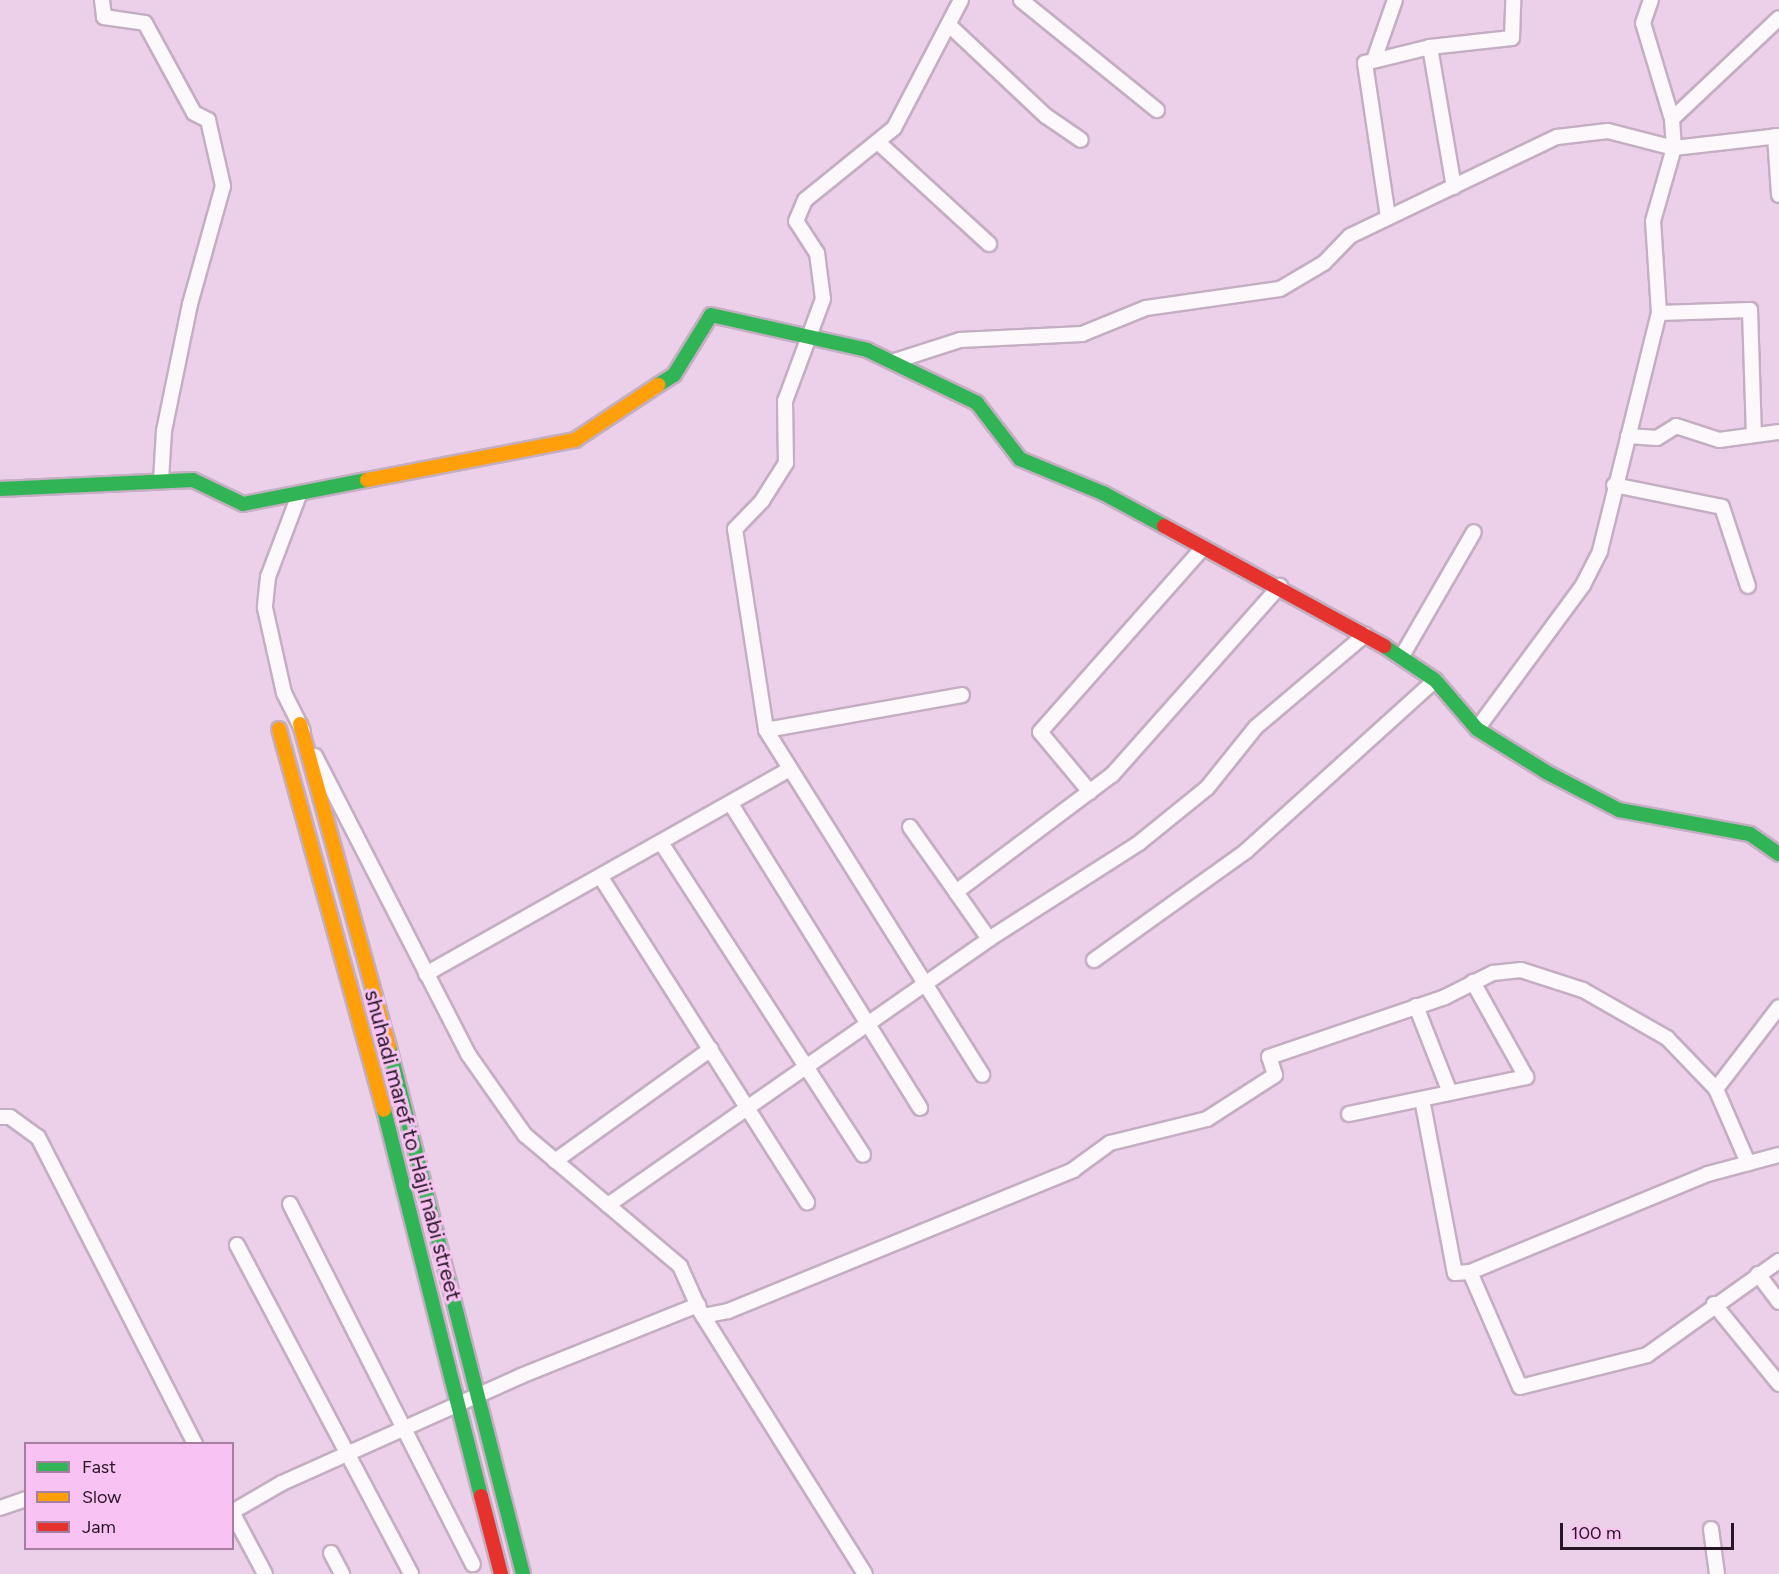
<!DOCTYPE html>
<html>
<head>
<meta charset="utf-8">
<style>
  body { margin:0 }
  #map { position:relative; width:1779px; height:1574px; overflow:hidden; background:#eccfe9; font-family:Figtree,sans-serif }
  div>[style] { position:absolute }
  .roads { filter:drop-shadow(2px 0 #c4aec2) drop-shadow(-2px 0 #c4aec2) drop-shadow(0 2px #c4aec2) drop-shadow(0 -2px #c4aec2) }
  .street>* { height:14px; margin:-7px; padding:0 7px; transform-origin:7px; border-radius:7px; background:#fcf8fc }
  .fast>* { height:14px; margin:-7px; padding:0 7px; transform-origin:7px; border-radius:7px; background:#30b455 }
  .slow>* { height:14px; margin:-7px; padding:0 7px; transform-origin:7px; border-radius:7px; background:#ff9f0a }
  .jam>* { height:14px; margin:-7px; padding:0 7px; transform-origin:7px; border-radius:7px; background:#e5322d }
  span { translate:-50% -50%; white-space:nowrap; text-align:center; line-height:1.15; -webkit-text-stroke:6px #f8c3f2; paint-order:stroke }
  .street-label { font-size:22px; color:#281627 }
  .legend { position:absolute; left:24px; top:1442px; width:210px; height:108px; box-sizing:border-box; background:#f8c3f2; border:2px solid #a57ea1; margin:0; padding:8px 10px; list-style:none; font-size:18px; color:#281627 }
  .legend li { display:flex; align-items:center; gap:12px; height:30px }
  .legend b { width:30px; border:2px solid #a57ea1 }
  .scale { position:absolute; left:1560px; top:1523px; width:174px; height:27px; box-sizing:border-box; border:3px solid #281627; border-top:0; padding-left:8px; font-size:18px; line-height:21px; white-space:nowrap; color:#281627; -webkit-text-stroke:4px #f8c3f2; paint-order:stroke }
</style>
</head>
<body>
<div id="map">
  <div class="roads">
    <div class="street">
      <div style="left:102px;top:0;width:17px;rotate:83deg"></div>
      <div style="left:104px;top:17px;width:41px;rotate:8.3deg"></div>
      <div style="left:145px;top:23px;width:102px;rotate:61.4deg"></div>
      <div style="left:194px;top:113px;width:16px;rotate:27deg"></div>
      <div style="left:208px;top:120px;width:68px;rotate:77.2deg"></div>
      <div style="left:223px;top:186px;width:123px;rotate:105.6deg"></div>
      <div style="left:190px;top:304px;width:130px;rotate:101.6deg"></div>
      <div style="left:164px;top:431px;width:49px;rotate:93.5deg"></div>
      <div style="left:961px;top:0;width:144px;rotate:117.6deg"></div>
      <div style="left:894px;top:128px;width:114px;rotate:141deg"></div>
      <div style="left:805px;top:200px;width:23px;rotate:113deg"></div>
      <div style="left:796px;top:221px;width:38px;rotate:57deg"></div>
      <div style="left:817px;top:253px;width:46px;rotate:82.6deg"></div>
      <div style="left:823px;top:299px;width:109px;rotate:110.4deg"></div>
      <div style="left:785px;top:401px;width:62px;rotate:89.1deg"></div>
      <div style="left:786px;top:463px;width:45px;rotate:122.3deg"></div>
      <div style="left:762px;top:501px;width:39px;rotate:134deg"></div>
      <div style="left:735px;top:529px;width:203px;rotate:81.2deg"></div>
      <div style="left:766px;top:730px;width:407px;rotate:57.9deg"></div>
      <div style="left:1021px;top:0;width:175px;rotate:39deg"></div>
      <div style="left:949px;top:25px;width:133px;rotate:43.2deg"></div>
      <div style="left:1046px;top:116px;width:42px;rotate:34.4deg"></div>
      <div style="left:1430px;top:47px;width:142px;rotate:80.3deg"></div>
      <div style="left:1375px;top:57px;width:60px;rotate:-70.7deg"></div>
      <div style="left:1672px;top:119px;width:147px;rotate:-43.3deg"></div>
      <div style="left:1775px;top:136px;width:59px;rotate:86.1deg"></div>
      <div style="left:880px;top:144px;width:148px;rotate:42.5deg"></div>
      <div style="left:1388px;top:217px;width:156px;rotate:-98.5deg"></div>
      <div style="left:1365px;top:63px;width:67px;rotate:-13.8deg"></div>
      <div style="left:1430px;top:47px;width:82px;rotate:-6.3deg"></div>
      <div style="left:1512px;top:38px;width:38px;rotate:-88deg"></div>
      <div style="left:1659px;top:313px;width:91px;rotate:-1.9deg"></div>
      <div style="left:1750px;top:310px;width:125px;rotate:88.2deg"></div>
      <div style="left:895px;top:361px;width:68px;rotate:-17.9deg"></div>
      <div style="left:960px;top:340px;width:122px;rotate:-2.8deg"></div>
      <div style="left:1082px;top:334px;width:69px;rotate:-22.1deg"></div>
      <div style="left:1146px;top:308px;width:135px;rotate:-8.1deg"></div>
      <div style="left:1280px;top:289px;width:51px;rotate:-30.6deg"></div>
      <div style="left:1324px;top:263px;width:37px;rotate:-46deg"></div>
      <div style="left:1350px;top:236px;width:229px;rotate:-25.6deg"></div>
      <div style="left:1557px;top:137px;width:51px;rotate:-6.7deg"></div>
      <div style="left:1608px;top:131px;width:68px;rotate:14.4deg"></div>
      <div style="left:1674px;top:148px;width:106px;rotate:-6.5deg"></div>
      <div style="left:1628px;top:436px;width:29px;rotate:4deg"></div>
      <div style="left:1657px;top:438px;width:22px;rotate:-32deg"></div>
      <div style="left:1676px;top:426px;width:45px;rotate:18deg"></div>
      <div style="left:1719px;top:440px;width:61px;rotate:-7.6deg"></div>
      <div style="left:1614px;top:485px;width:110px;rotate:11.5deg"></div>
      <div style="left:1722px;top:507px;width:83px;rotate:71.8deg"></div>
      <div style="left:299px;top:495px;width:88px;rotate:110.7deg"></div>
      <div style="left:268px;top:577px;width:31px;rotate:96deg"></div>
      <div style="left:265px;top:608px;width:87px;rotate:77.4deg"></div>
      <div style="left:284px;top:693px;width:42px;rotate:63.4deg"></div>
      <div style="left:1402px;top:656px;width:143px;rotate:-59.9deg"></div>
      <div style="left:1477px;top:729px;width:179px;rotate:-53.6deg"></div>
      <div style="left:1583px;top:585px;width:38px;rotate:-63deg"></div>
      <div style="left:1600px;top:551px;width:245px;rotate:-76.1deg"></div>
      <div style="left:1659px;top:313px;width:92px;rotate:-93.7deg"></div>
      <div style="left:1653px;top:221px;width:76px;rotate:-74deg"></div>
      <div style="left:1674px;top:148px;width:29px;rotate:-94deg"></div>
      <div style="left:1672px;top:119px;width:100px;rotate:-106.8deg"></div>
      <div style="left:1643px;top:23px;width:24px;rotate:-71deg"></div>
      <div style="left:766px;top:730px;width:199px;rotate:-10.1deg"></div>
      <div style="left:315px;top:756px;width:335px;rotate:62.8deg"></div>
      <div style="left:468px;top:1054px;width:99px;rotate:54.9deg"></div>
      <div style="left:525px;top:1135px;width:203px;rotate:40.2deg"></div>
      <div style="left:680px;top:1266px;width:49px;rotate:66deg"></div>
      <div style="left:700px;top:1311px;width:310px;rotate:57.9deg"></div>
      <div style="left:1090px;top:792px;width:78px;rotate:-129.8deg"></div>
      <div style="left:1040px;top:732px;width:246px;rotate:-48.5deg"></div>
      <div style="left:731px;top:804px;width:358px;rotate:58.1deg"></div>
      <div style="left:910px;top:827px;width:80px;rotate:54.7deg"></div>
      <div style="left:662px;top:844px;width:370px;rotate:57.1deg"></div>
      <div style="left:602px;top:879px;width:383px;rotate:57.6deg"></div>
      <div style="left:989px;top:939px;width:57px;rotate:-125.1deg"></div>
      <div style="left:956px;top:892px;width:195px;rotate:-36.9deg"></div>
      <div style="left:1112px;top:775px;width:253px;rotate:-48.4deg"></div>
      <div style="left:1094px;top:960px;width:187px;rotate:-35.6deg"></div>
      <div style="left:1246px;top:851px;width:255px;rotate:-42.1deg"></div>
      <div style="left:426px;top:974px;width:414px;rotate:-29.4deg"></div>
      <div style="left:1416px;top:1006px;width:90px;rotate:68.6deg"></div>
      <div style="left:1716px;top:1089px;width:103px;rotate:-52.5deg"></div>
      <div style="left:1422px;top:1099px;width:177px;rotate:79.3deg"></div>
      <div style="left:1455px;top:1273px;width:15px;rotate:-4deg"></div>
      <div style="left:1470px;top:1272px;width:257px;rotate:-22.4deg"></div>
      <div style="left:1708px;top:1174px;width:73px;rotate:-15deg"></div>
      <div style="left:1349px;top:1114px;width:181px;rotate:-11.8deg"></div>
      <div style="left:1526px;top:1077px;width:109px;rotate:-119.2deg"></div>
      <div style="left:0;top:1117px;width:10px"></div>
      <div style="left:10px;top:1117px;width:34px;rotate:36deg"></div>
      <div style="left:38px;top:1137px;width:345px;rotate:62.9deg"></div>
      <div style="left:555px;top:1161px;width:192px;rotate:-35.7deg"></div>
      <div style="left:290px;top:1204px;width:404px;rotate:63.1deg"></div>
      <div style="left:608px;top:1205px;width:465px;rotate:-34.9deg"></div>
      <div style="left:989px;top:939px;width:178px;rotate:-32.6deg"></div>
      <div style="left:1139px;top:843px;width:87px;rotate:-39deg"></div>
      <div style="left:1207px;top:788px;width:78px;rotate:-51.2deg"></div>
      <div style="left:1256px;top:727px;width:143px;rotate:-40.2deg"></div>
      <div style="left:237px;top:1245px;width:372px;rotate:62.1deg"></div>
      <div style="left:1470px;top:1272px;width:125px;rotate:66.5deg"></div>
      <div style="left:1520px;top:1387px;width:131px;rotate:-14.1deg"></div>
      <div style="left:1647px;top:1355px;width:162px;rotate:-35.5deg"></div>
      <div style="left:1758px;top:1274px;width:35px;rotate:53deg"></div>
      <div style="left:1714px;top:1304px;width:103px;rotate:50.9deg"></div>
      <div style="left:703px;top:1316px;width:25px;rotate:-11deg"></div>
      <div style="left:728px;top:1311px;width:373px;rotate:-22.2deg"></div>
      <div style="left:1073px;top:1170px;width:46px;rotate:-36.1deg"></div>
      <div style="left:1110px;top:1143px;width:100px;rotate:-13.9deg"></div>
      <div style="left:1207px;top:1119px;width:81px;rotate:-32.9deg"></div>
      <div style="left:1275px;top:1075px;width:19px;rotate:-108deg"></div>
      <div style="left:1269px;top:1057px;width:186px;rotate:-18.8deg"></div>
      <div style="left:1445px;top:997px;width:54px;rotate:-26.6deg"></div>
      <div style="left:1493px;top:973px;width:28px;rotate:-6deg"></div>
      <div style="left:1521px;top:970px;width:65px;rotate:17.9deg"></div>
      <div style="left:1583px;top:990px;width:97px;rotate:29.7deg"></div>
      <div style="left:1667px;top:1038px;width:71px;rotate:46.1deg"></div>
      <div style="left:1716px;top:1089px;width:81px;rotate:66.6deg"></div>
      <div style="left:0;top:1508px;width:28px;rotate:-19deg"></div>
      <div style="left:232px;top:1512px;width:58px;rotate:-30.1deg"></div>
      <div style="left:282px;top:1483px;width:262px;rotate:-24.1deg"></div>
      <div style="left:521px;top:1376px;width:191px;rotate:-21.9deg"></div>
      <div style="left:232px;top:1512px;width:70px;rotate:62deg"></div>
      <div style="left:1711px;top:1529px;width:45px;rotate:82.4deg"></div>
      <div style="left:331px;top:1553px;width:24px;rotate:62deg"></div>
    </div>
    <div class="fast">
      <div style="left:658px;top:385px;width:19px;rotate:-32deg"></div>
      <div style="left:674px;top:375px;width:70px;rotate:-58.3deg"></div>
      <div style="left:711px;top:315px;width:160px;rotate:12.6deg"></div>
      <div style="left:867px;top:350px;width:122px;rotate:25.7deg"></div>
      <div style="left:977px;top:403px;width:71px;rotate:52.5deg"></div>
      <div style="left:1020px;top:459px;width:90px;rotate:22.3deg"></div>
      <div style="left:1103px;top:493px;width:69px;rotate:28.4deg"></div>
      <div style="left:0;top:489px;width:193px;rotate:-2.7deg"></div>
      <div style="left:193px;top:480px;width:55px;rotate:25.6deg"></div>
      <div style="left:243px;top:504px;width:126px;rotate:-11deg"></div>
      <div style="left:1384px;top:646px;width:61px;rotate:33.7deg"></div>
      <div style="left:1435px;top:680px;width:65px;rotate:49.4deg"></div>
      <div style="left:1477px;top:729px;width:81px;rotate:31.9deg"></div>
      <div style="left:1546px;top:772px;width:82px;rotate:27.5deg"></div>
      <div style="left:1619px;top:810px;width:133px;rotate:10.4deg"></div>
      <div style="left:1750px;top:834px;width:35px;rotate:35deg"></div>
      <div style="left:389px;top:1047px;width:544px;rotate:75.73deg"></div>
      <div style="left:384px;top:1110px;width:398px;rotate:75.9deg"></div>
    </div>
    <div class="slow">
      <div style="left:367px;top:480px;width:212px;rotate:-10.9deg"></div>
      <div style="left:575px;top:440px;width:100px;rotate:-33.5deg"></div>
      <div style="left:300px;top:724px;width:335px;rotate:74.6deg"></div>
      <div style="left:279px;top:729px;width:395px;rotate:74.6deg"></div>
    </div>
    <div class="jam">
      <div style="left:1164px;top:526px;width:251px;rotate:28.6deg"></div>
      <div style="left:481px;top:1496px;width:81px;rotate:75.6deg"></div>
    </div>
  </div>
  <div class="street-label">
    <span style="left:413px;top:1145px;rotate:75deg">shuhadi maref to Haji nabi street</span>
  </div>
  <ul class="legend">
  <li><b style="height:8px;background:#30b455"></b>Fast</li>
  <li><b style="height:8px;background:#ff9f0a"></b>Slow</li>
  <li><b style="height:8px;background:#e5322d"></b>Jam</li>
  </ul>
  <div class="scale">100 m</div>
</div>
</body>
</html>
